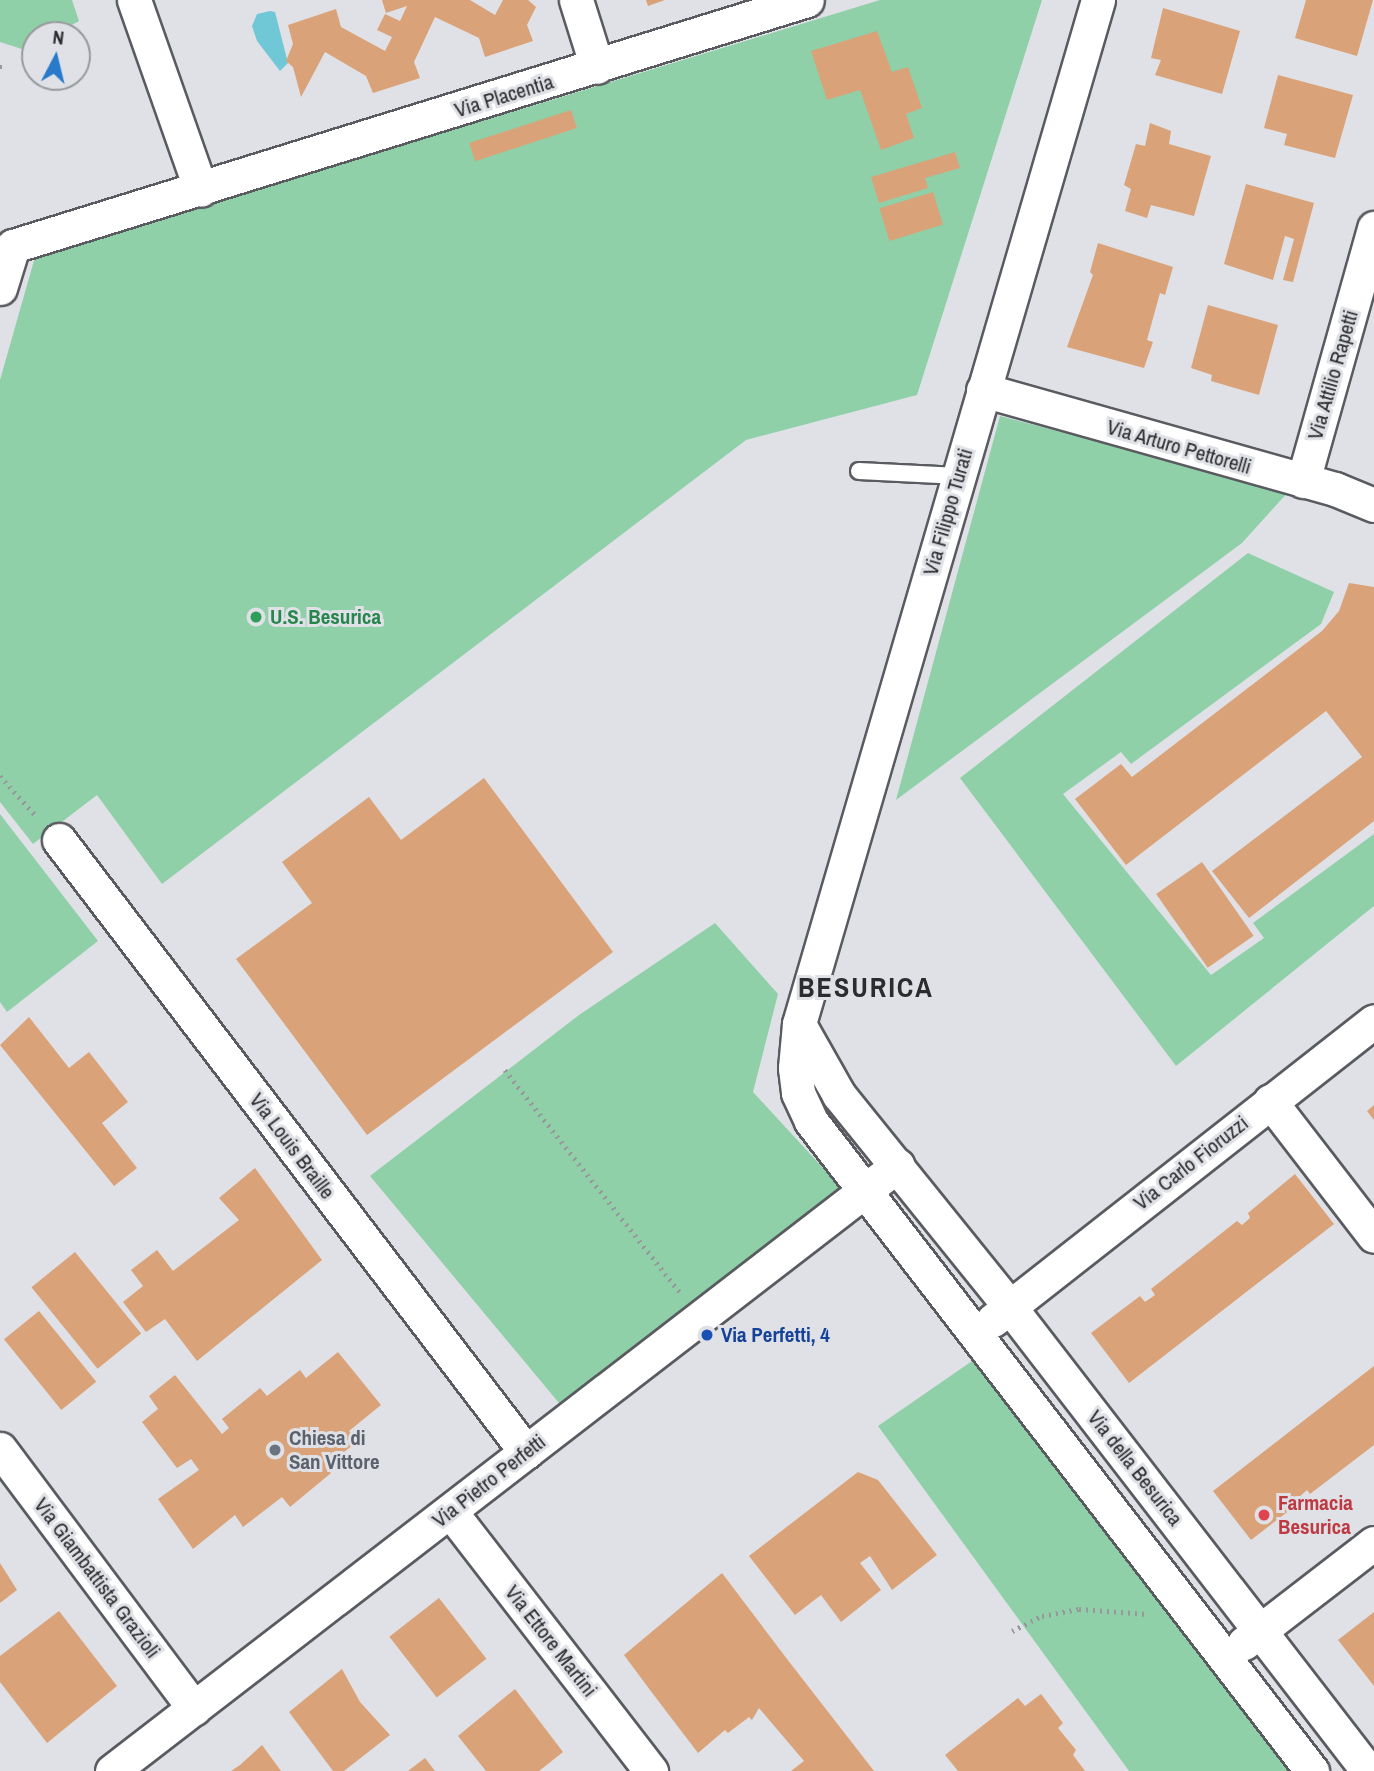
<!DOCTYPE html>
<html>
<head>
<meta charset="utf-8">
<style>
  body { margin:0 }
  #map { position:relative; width:1374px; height:1771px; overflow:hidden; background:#dfe1e6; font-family:"Archivo Narrow",sans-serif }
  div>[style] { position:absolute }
  .green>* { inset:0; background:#90d0a9 }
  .water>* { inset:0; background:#70c8d7 }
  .building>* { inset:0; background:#daa278; transform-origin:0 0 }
  .path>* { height:4.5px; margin-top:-2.25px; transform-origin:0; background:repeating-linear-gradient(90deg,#96989b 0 2px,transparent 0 7px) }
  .roads { filter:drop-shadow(2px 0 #595b60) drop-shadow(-2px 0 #595b60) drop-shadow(0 2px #595b60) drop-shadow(0 -2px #595b60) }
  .service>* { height:16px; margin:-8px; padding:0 8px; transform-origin:8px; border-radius:8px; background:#fff }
  .minor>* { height:33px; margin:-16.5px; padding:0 16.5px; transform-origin:16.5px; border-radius:16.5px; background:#fff }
  .dots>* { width:19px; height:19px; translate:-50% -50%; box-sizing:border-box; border:4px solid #dfe1e6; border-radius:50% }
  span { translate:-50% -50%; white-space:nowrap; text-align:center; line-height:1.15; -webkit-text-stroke:6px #dfe1e6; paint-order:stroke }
  .street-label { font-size:21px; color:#2b2c2e }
  .leisure-label { font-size:21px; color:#27864d; font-weight:700 }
  .left { translate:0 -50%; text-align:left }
  .transit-label { font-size:21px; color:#164399; font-weight:700 }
  .worship-label { font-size:21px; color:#5b616d; font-weight:700 }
  .health-label { font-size:21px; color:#be3a42; font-weight:700 }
  .district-label { font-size:28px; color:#2b2c2e; font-weight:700; letter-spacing:2px }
  .north { position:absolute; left:21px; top:21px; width:70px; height:70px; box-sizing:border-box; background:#dfe1e6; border:2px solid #97999c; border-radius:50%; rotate:7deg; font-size:19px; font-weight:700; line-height:28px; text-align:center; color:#2b2c2e }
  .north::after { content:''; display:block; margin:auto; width:24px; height:32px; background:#277bca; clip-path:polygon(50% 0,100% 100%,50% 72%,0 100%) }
</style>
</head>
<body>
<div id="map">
  <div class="green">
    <div style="clip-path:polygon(0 0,72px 0,79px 21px,53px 35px,35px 35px,35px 45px,25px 50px,0 42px)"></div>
    <div style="clip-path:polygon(880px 0,1042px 0,917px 395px,746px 440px,162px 884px,97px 795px,33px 844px,0 802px,0 380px,35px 257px)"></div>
    <div style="clip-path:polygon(1000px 416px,1289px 491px,1242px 543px,896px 800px)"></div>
    <div style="clip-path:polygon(1248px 553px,1334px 592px,1321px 624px,1131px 764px,1121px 752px,1063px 794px,1211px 975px,1264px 938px,1253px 923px,1374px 834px,1374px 906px,1176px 1066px,960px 778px)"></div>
    <div style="clip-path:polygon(0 814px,98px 941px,7px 1012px,0 1002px)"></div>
    <div style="clip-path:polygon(715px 923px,778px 994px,753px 1092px,846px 1193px,564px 1409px,370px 1176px,579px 1015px)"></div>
    <div style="clip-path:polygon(988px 1350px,1310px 1771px,1129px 1771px,878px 1426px)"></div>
  </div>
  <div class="water">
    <div style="clip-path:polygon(270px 11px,275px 12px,288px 63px,280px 71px,257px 41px,252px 26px,257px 14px)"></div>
  </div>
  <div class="building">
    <div style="clip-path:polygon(382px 0,470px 0,495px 15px,503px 0,528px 0,536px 7px,527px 25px,533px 41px,485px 57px,479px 38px,435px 17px,414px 62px,420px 78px,373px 93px,366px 76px,325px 52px,301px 97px,293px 67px,286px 61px,293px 44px,288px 25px,336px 9px,341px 27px,385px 51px,392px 37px,377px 30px,385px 14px,400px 21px,407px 6px,386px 13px)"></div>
    <div style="clip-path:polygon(646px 0,665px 0,648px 6px)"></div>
    <div style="clip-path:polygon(1306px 0,1373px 0,1357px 56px,1295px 38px)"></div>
    <div style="clip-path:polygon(1163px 8px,1240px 31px,1222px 94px,1155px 75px,1161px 60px,1151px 58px)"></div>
    <div style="clip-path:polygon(877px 31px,892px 72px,908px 67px,922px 108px,906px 114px,914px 138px,881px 150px,860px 90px,827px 100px,811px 51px)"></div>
    <div style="clip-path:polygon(1278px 75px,1353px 95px,1335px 158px,1284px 145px,1287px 134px,1264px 128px)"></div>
    <div style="left:571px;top:110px;width:19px;height:107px;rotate:72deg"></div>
    <div style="clip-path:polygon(1150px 123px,1171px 131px,1169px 144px,1211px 156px,1194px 216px,1151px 205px,1147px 218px,1125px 211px,1131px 189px,1124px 185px,1136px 144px,1145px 146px)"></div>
    <div style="clip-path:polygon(955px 152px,960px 168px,925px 178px,928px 188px,879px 203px,871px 177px)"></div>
    <div style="clip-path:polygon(1246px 184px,1314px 203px,1293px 282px,1283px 280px,1294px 239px,1285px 236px,1273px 280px,1224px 264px)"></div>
    <div style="left:933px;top:192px;width:34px;height:56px;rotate:73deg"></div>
    <div style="clip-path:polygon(1098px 243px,1173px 267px,1165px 295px,1160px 293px,1147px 340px,1153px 342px,1144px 368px,1067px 347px,1093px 275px,1090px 272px)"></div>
    <div style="clip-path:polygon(1208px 305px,1278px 325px,1259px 395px,1211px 381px,1212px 375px,1191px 368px)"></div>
    <div style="clip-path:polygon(1349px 583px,1374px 587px,1374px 821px,1249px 918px,1212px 871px,1362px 757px,1326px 711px,1126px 865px,1075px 799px,1121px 764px,1132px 777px,1322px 631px,1339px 611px)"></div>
    <div style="clip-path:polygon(484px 778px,613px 952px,367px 1135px,236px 959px,312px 903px,282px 862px,369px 797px,401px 840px)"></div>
    <div style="left:1202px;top:862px;width:90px;height:56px;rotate:55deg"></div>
    <div style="clip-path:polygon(29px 1017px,69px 1068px,89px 1052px,128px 1102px,102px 1123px,137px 1168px,114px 1186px,0 1045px)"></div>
    <div style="clip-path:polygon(1374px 1105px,1374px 1120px,1367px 1111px)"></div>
    <div style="clip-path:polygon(255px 1168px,322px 1260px,197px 1361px,165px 1319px,146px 1332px,123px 1302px,143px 1286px,131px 1270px,157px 1250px,173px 1271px,239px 1220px,219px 1198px)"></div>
    <div style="clip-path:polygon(1295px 1174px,1334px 1224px,1129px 1383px,1091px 1333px,1140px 1296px,1145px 1302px,1155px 1295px,1151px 1289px,1237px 1221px,1242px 1225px,1250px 1218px,1248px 1213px)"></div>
    <div style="left:75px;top:1252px;width:105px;height:56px;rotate:51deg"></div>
    <div style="left:39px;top:1311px;width:91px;height:45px;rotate:51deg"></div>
    <div style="clip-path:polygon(338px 1352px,381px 1405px,349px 1431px,358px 1441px,325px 1467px,331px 1473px,290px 1507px,282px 1497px,243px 1527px,235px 1515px,193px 1549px,158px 1499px,199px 1470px,191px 1459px,177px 1468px,142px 1422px,158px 1409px,149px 1396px,175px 1375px,222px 1434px,229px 1428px,222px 1419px,260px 1388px,267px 1396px,300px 1370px,306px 1378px)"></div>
    <div style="clip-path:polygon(1374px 1366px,1374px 1445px,1310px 1494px,1307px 1490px,1297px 1499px,1299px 1503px,1251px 1540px,1213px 1491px)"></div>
    <div style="clip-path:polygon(858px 1472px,878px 1480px,937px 1555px,892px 1590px,870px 1556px,860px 1563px,881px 1590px,841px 1622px,821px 1595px,795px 1615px,749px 1556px)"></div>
    <div style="clip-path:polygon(0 1563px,17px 1590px,0 1603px)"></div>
    <div style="clip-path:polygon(722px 1573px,787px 1659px,874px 1771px,791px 1771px,804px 1761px,759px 1708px,752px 1720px,749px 1717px,728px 1733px,725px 1730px,698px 1753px,650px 1690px,624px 1655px)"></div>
    <div style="left:439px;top:1598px;width:77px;height:63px;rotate:52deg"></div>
    <div style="clip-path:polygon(59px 1611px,117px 1686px,47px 1743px,0 1682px,0 1656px)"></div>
    <div style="clip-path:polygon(1374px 1612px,1374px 1686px,1338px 1640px)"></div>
    <div style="clip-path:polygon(342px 1669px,360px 1702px,390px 1735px,344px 1771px,333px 1771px,289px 1712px)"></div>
    <div style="clip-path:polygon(515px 1689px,563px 1752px,539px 1771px,486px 1771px,458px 1736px)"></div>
    <div style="clip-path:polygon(1041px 1694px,1063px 1723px,1058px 1728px,1076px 1750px,1073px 1755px,1085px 1771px,958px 1771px,945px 1755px,1018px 1698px,1025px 1706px)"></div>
    <div style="clip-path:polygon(262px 1745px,281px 1771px,231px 1771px,240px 1765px)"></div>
    <div style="clip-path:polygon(425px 1758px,435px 1771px,408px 1771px)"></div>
  </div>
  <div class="path">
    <div style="left:0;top:67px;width:2px"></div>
    <div style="left:0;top:776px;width:55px;rotate:47.9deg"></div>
    <div style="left:505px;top:1070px;width:283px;rotate:51.8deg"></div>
    <div style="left:1012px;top:1631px;width:34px;rotate:-27deg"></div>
    <div style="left:1042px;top:1616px;width:38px;rotate:-11deg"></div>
    <div style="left:1079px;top:1609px;width:68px;rotate:4.2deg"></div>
  </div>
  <div class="roads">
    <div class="service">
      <div style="left:859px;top:471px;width:100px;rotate:2.9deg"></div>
    </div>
    <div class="minor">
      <div style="left:134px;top:0;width:201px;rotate:70.6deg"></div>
      <div style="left:576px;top:0;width:70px;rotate:72.6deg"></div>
      <div style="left:1098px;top:0;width:1067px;rotate:106.28deg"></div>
      <div style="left:799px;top:1024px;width:44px;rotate:95.2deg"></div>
      <div style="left:795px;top:1068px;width:25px;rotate:83deg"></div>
      <div style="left:798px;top:1093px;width:31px;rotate:65deg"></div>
      <div style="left:811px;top:1121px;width:821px;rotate:52.38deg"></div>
      <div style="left:0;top:288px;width:44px;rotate:-72.8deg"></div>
      <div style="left:13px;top:246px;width:831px;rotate:-17.21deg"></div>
      <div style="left:983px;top:390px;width:366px;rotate:15.7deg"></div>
      <div style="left:1335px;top:489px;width:42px;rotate:22.3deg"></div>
      <div style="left:1303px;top:481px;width:263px;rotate:-74.3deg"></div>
      <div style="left:59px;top:840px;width:770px;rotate:52.65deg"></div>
      <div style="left:800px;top:1026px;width:79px;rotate:60.5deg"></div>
      <div style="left:839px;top:1095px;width:271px;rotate:51.1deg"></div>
      <div style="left:1009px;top:1306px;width:587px;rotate:52.33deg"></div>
      <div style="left:1270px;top:1101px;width:170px;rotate:52.4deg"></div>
      <div style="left:993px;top:1320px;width:484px;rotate:-38.1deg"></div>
      <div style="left:0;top:1449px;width:324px;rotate:53.2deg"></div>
      <div style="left:450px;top:1511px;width:329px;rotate:52.3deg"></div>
      <div style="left:1244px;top:1643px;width:164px;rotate:-37.6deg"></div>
      <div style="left:112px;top:1771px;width:992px;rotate:-37.63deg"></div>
    </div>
  </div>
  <div class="dots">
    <div style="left:256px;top:617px;background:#2e9e5b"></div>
    <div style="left:707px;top:1335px;background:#1a4fb4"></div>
    <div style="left:275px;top:1450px;background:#6b7280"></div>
    <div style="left:1264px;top:1515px;background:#e0444e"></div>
  </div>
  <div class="street-label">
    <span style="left:504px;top:96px;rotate:-17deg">Via Placentia</span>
    <span style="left:1333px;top:375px;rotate:-74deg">Via Attilio Rapetti</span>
    <span style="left:1179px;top:447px;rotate:16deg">Via Arturo Pettorelli</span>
    <span style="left:948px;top:512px;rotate:-74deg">Via Filippo Turati</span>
    <span style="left:292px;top:1146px;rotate:53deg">Via Louis Braille</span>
    <span style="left:1191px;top:1163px;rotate:-38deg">Via Carlo Fioruzzi</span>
    <span style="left:1135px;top:1468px;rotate:52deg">Via della Besurica</span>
    <span style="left:489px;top:1481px;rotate:-38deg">Via Pietro Perfetti</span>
    <span style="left:97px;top:1578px;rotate:53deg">Via Giambattista Grazioli</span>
    <span style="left:551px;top:1641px;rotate:52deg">Via Ettore Martini</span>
  </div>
  <div class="leisure-label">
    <span class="left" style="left:270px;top:617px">U.S. Besurica</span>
  </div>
  <div class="transit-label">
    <span class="left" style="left:721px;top:1335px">Via Perfetti, 4</span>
  </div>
  <div class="worship-label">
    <span class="left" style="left:289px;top:1450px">Chiesa di<br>San Vittore</span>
  </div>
  <div class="health-label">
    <span class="left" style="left:1278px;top:1515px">Farmacia<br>Besurica</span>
  </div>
  <div class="district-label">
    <span style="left:866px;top:987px">BESURICA</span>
  </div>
  <div class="north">N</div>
</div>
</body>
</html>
